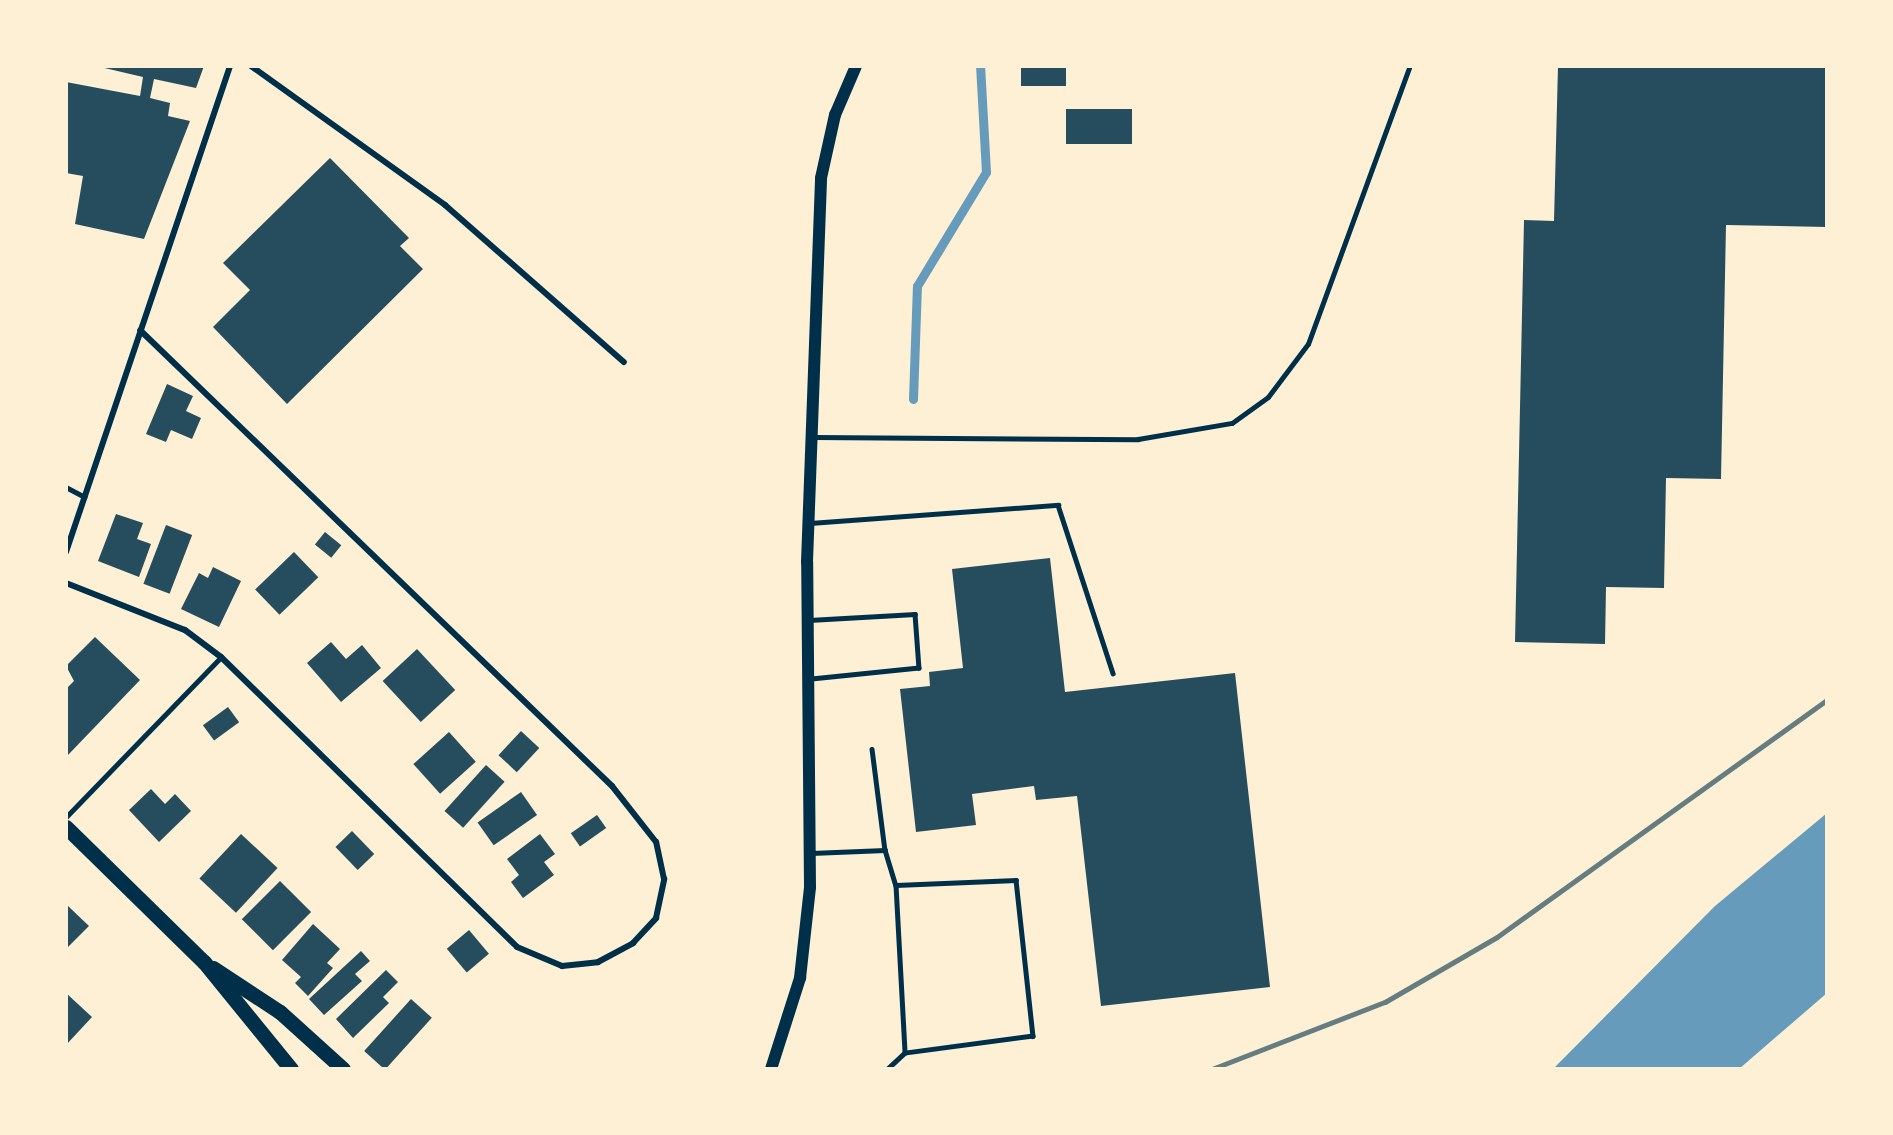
<!DOCTYPE html>
<html>
<head>
<meta charset="utf-8">
<style>
  body { margin:0 }
  #map { position:relative; width:1893px; height:1135px; overflow:hidden; background:#fdf0d5; font-family:"Roboto Condensed",sans-serif }
  div>[style] { position:absolute }
  .water>* { inset:0; background:#669bbc }
  .stream>* { height:9px; margin:-4.5px; padding:0 4.5px; transform-origin:4.5px; border-radius:4.5px; background:#669bbc }
  .building>* { inset:0; background:#264d5e; transform-origin:0 0 }
  .service>* { height:4.5px; margin:-2.25px; padding:0 2.25px; transform-origin:2.25px; border-radius:2.25px; background:#003049 }
  .minor>* { height:6px; margin:-3px; padding:0 3px; transform-origin:3px; border-radius:3px; background:#003049 }
  .secondary>* { height:12px; margin:-6px; padding:0 6px; transform-origin:6px; border-radius:6px; background:#003049 }
  .primary>* { height:15px; margin:-7.5px; padding:0 7.5px; transform-origin:7.5px; border-radius:7.5px; background:#003049 }
  .rail>* { height:4.5px; margin:-2.25px; padding:0 2.25px; transform-origin:2.25px; border-radius:2.25px; background:#657d81 }
  span { translate:-50% -50%; white-space:nowrap; text-align:center; line-height:1.15; -webkit-text-stroke:5px #fdf0d5; paint-order:stroke }
  .frame { position:absolute; inset:0; border:68px solid #fdf0d5; pointer-events:none }
</style>
</head>
<body>
<div id="map">
  <div class="water">
    <div style="clip-path:polygon(1827px 813px,1827px 993px,1739px 1069px,1553px 1069px,1715px 906px)"></div>
  </div>
  <div class="stream">
    <div style="left:913px;top:399px;width:113px;rotate:-88deg"></div>
    <div style="left:917px;top:286px;width:133px;rotate:-58.8deg"></div>
    <div style="left:986px;top:172px;width:106px;rotate:-93.2deg"></div>
  </div>
  <div class="building">
    <div style="clip-path:polygon(96px 66px,204px 66px,196px 88px,154px 79px,150px 98px,170px 103px,168px 116px,190px 121px,144px 239px,75px 224px,83px 176px,66px 173px,66px 82px,140px 96px,143px 77px)"></div>
    <div style="left:1021px;top:66px;width:45px;height:20px"></div>
    <div style="clip-path:polygon(1558px 66px,1827px 66px,1827px 227px,1726px 225px,1721px 479px,1666px 478px,1664px 588px,1606px 587px,1605px 644px,1515px 642px,1524px 220px,1554px 221px)"></div>
    <div style="left:1132px;top:109px;width:35px;height:66px;rotate:90deg"></div>
    <div style="clip-path:polygon(330px 158px,409px 238px,400px 246px,423px 269px,287px 404px,213px 327px,250px 290px,223px 263px)"></div>
    <div style="clip-path:polygon(167px 384px,193px 396px,186px 411px,201px 418px,192px 439px,171px 430px,166px 442px,146px 434px)"></div>
    <div style="clip-path:polygon(116px 514px,143px 523px,137px 539px,151px 544px,139px 577px,98px 561px)"></div>
    <div style="left:166px;top:525px;width:28px;height:63px;rotate:21deg"></div>
    <div style="left:325px;top:532px;width:21px;height:16px;rotate:39deg"></div>
    <div style="left:294px;top:552px;width:35px;height:54px;rotate:46deg"></div>
    <div style="clip-path:polygon(1050px 558px,1065px 692px,1235px 673px,1270px 987px,1101px 1006px,1077px 796px,1036px 800px,1034px 786px,972px 794px,976px 825px,916px 832px,900px 689px,930px 686px,929px 672px,963px 668px,952px 569px)"></div>
    <div style="clip-path:polygon(213px 567px,241px 581px,219px 627px,181px 609px,199px 573px,208px 578px)"></div>
    <div style="clip-path:polygon(95px 637px,140px 680px,68px 755px,66px 689px,74px 681px,66px 666px)"></div>
    <div style="clip-path:polygon(331px 642px,346px 659px,362px 645px,381px 668px,341px 702px,307px 663px)"></div>
    <div style="left:417px;top:649px;width:56px;height:47px;rotate:47deg"></div>
    <div style="left:228px;top:707px;width:19px;height:31px;rotate:54deg"></div>
    <div style="left:521px;top:731px;width:25px;height:33px;rotate:43deg"></div>
    <div style="left:449px;top:732px;width:40px;height:48px;rotate:48deg"></div>
    <div style="left:486px;top:765px;width:25px;height:62px;rotate:42deg"></div>
    <div style="clip-path:polygon(151px 789px,165px 804px,175px 794px,191px 811px,159px 842px,129px 810px)"></div>
    <div style="left:521px;top:792px;width:28px;height:53px;rotate:55deg"></div>
    <div style="left:597px;top:815px;width:16px;height:32px;rotate:55deg"></div>
    <div style="left:352px;top:831px;width:32px;height:23px;rotate:46deg"></div>
    <div style="left:241px;top:834px;width:50px;height:61px;rotate:43deg"></div>
    <div style="clip-path:polygon(540px 834px,555px 854px,544px 862px,554px 875px,523px 898px,511px 882px,519px 875px,507px 859px)"></div>
    <div style="left:280px;top:881px;width:44px;height:54px;rotate:45deg"></div>
    <div style="clip-path:polygon(68px 906px,89px 926px,66px 949px,66px 908px)"></div>
    <div style="clip-path:polygon(313px 924px,340px 949px,327px 963px,333px 968px,308px 996px,295px 983px,301px 977px,282px 960px)"></div>
    <div style="left:469px;top:930px;width:31px;height:29px;rotate:50deg"></div>
    <div style="clip-path:polygon(361px 951px,370px 961px,355px 974px,362px 981px,324px 1015px,309px 999px)"></div>
    <div style="clip-path:polygon(386px 970px,398px 982px,383px 997px,389px 1003px,353px 1038px,336px 1019px)"></div>
    <div style="clip-path:polygon(66px 993px,92px 1017px,66px 1045px)"></div>
    <div style="left:411px;top:999px;width:28px;height:70px;rotate:42deg"></div>
  </div>
  <div class="service">
    <div style="left:813px;top:437px;width:325px;rotate:0.4deg"></div>
    <div style="left:1138px;top:439px;width:95px;rotate:-9.7deg"></div>
    <div style="left:1232px;top:423px;width:44px;rotate:-35.8deg"></div>
    <div style="left:1268px;top:397px;width:66px;rotate:-53deg"></div>
    <div style="left:1308px;top:344px;width:296px;rotate:-69.9deg"></div>
    <div style="left:66px;top:487px;width:21px;rotate:28deg"></div>
    <div style="left:810px;top:523px;width:249px;rotate:-4.2deg"></div>
    <div style="left:1058px;top:505px;width:177px;rotate:71.9deg"></div>
    <div style="left:809px;top:620px;width:106px;rotate:-3.2deg"></div>
    <div style="left:915px;top:614px;width:54px;rotate:85.8deg"></div>
    <div style="left:919px;top:668px;width:110px;rotate:174.2deg"></div>
    <div style="left:872px;top:749px;width:102px;rotate:82.7deg"></div>
    <div style="left:66px;top:817px;width:223px;rotate:-45.9deg"></div>
    <div style="left:811px;top:853px;width:74px;rotate:-2.3deg"></div>
    <div style="left:885px;top:850px;width:37px;rotate:73deg"></div>
    <div style="left:896px;top:885px;width:168px;rotate:86.9deg"></div>
    <div style="left:905px;top:1053px;width:23px;rotate:137deg"></div>
    <div style="left:896px;top:885px;width:120px;rotate:-2.4deg"></div>
    <div style="left:1016px;top:880px;width:157px;rotate:83.8deg"></div>
    <div style="left:1033px;top:1036px;width:129px;rotate:172.4deg"></div>
  </div>
  <div class="minor">
    <div style="left:251px;top:66px;width:239px;rotate:35.6deg"></div>
    <div style="left:445px;top:205px;width:238px;rotate:41.3deg"></div>
    <div style="left:66px;top:552px;width:513px;rotate:-71.35deg"></div>
    <div style="left:66px;top:583px;width:128px;rotate:21.6deg"></div>
    <div style="left:185px;top:630px;width:45px;rotate:36.9deg"></div>
    <div style="left:221px;top:657px;width:414px;rotate:44.4deg"></div>
    <div style="left:517px;top:947px;width:49px;rotate:22.9deg"></div>
    <div style="left:562px;top:966px;width:36px;rotate:-6deg"></div>
    <div style="left:598px;top:962px;width:40px;rotate:-28deg"></div>
    <div style="left:633px;top:943px;width:34px;rotate:-47deg"></div>
    <div style="left:656px;top:918px;width:40px;rotate:-78deg"></div>
    <div style="left:664px;top:879px;width:38px;rotate:-102deg"></div>
    <div style="left:656px;top:842px;width:71px;rotate:-128.2deg"></div>
    <div style="left:612px;top:786px;width:656px;rotate:-135.99deg"></div>
  </div>
  <div class="secondary">
    <div style="left:771px;top:1069px;width:96px;rotate:-72.3deg"></div>
    <div style="left:800px;top:978px;width:92px;rotate:-83.7deg"></div>
    <div style="left:810px;top:887px;width:325px;rotate:-90.5deg"></div>
    <div style="left:807px;top:562px;width:384px;rotate:-87.9deg"></div>
    <div style="left:821px;top:178px;width:65px;rotate:-77.5deg"></div>
    <div style="left:835px;top:115px;width:53px;rotate:-66.8deg"></div>
  </div>
  <div class="primary">
    <div style="left:66px;top:827px;width:193px;rotate:44.4deg"></div>
    <div style="left:204px;top:962px;width:138px;rotate:50.9deg"></div>
    <div style="left:213px;top:968px;width:80px;rotate:33.3deg"></div>
    <div style="left:280px;top:1012px;width:85px;rotate:42.1deg"></div>
  </div>
  <div class="rail">
    <div style="left:1212px;top:1069px;width:186px;rotate:-21.2deg"></div>
    <div style="left:1385px;top:1002px;width:129px;rotate:-30.1deg"></div>
    <div style="left:1497px;top:937px;width:406px;rotate:-35.7deg"></div>
  </div>
  <div class="frame"></div>
</div>
</body>
</html>
